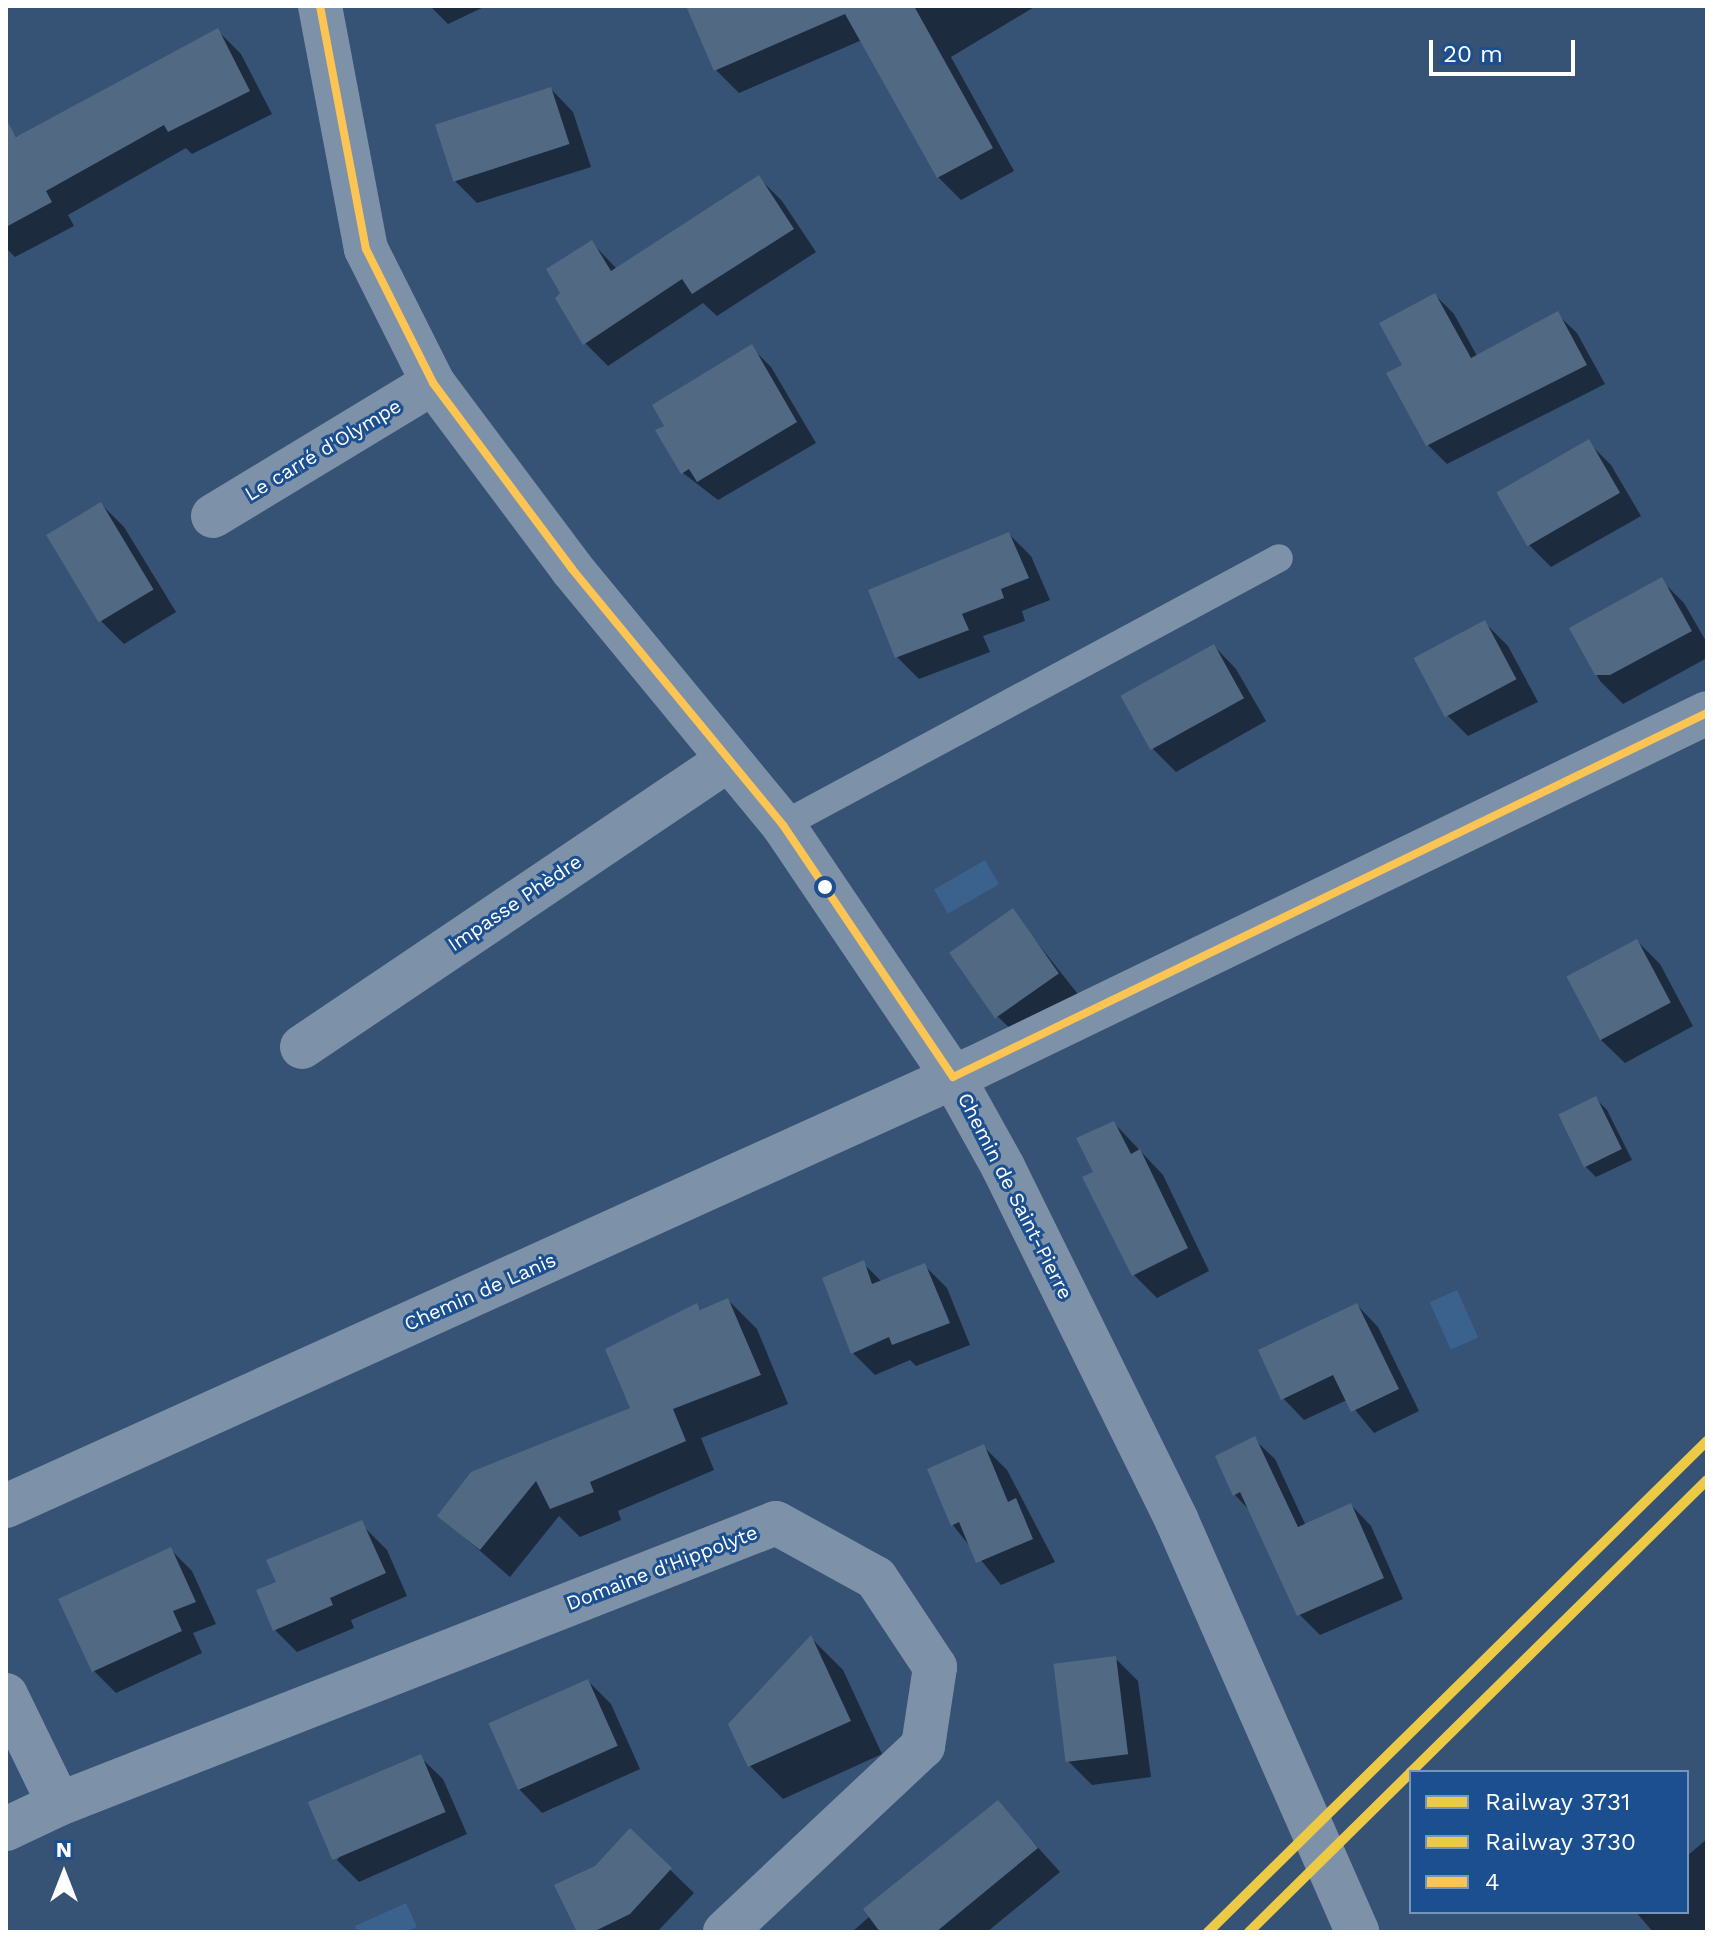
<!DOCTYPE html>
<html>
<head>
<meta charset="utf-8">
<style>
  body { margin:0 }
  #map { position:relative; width:1713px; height:1938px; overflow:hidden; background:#365274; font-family:"Work Sans",sans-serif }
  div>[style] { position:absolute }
  .water>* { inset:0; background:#3b618d; transform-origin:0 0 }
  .shadow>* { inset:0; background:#0007 }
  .building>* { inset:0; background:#526984; transform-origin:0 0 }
  .lane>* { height:28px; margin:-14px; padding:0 14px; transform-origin:14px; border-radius:14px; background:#7d92a8 }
  .street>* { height:44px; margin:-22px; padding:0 22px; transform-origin:22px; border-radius:22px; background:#7d92a8 }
  .bus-1>* { height:8px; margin:-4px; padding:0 4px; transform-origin:4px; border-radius:4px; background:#fcc453 }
  .rail-1>* { height:10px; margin:-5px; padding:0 5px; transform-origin:5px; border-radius:5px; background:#edca46 }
  .rail-2>* { height:10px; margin:-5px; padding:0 5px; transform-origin:5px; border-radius:5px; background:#edca46 }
  .dots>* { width:22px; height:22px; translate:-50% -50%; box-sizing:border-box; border:4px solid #1b4f8f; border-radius:50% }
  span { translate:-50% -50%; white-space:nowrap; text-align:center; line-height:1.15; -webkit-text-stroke:6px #1b4f8f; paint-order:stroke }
  .street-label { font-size:20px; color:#fff }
  .frame { position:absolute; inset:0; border:8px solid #fff; pointer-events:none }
  .legend { position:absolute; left:1409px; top:1770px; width:280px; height:144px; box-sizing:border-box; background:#1b4f8f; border:2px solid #7695bc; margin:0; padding:10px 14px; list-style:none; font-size:24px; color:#fff }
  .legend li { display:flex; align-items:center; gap:16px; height:40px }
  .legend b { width:40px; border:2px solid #7695bc }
  .north { position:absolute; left:24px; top:1834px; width:80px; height:80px; -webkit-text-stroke:6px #1b4f8f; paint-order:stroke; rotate:0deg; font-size:22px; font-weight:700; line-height:32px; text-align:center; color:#fff }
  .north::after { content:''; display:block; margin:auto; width:28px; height:36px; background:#fff; clip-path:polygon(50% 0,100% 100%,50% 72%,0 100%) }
  .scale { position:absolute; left:1429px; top:40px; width:146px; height:36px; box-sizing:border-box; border:4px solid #fff; border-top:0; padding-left:10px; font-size:24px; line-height:28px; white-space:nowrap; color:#fff; -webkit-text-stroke:6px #1b4f8f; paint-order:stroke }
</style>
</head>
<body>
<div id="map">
  <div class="water">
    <div style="left:985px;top:860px;width:28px;height:59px;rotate:60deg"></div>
    <div style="left:1457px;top:1290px;width:52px;height:30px;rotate:66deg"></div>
    <div style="clip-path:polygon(406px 1903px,417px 1927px,406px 1932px,358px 1932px,355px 1926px)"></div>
  </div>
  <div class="shadow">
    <div style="clip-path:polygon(430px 6px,486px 6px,448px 24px)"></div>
    <div style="clip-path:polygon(711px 6px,1036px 6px,951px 57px,1014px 171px,961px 200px,938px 177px,862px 40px,739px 93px,716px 70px,692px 14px)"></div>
    <div style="clip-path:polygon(218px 31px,241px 54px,272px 114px,192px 154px,186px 148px,68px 215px,74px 226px,15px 257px,6px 248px,6px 136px,12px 132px,18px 138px)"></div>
    <div style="clip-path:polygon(551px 89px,573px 112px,591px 167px,477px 203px,455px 181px)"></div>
    <div style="clip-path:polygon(759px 178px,782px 201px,816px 252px,717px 316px,703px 303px,608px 366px,585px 343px,592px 243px,617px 269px)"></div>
    <div style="clip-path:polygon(1435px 295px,1454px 314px,1477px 356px,1557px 314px,1577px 333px,1605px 384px,1447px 464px,1428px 445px,1405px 366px)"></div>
    <div style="clip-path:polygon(751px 347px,771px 367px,816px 443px,718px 500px,683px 473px,658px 431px)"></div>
    <div style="clip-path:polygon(1588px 442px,1611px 465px,1641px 516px,1551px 567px,1528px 544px)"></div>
    <div style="clip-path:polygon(101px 504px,124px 527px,176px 612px,124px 644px,101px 621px)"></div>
    <div style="clip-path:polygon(1009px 534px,1031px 556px,1050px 600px,1022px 611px,1025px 621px,983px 636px,990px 652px,919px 679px,897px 657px)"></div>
    <div style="clip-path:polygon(1661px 580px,1684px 603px,1707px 643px,1707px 658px,1623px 704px,1600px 681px,1572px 629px)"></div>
    <div style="clip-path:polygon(1485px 623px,1508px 646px,1538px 702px,1468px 736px,1445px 713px)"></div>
    <div style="clip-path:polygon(1214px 646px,1236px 669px,1266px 721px,1176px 772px,1153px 749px)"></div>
    <div style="clip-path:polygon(1012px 911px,1081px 998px,1018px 1036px,994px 1013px)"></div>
    <div style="clip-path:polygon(1637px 941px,1660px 964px,1693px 1026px,1625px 1063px,1601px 1040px)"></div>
    <div style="clip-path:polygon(1596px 1099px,1607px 1110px,1632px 1160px,1596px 1177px,1585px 1166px,1562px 1116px)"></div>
    <div style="clip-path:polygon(1114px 1123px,1163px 1175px,1209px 1271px,1157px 1298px,1134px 1275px,1095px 1173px)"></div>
    <div style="clip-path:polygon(863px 1263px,882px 1282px,924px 1265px,947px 1288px,970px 1345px,916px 1366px,910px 1360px,875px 1375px,853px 1353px)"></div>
    <div style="clip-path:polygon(728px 1300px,757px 1329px,788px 1404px,701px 1438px,714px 1470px,618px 1511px,621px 1520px,580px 1537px,559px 1516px,510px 1577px,440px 1516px,633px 1409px,697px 1306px,702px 1311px)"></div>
    <div style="clip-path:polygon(1357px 1305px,1378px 1327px,1419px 1411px,1374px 1433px,1347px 1400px,1304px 1420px,1283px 1398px)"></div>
    <div style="clip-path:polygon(1254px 1439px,1275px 1459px,1306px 1526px,1351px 1505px,1371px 1526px,1403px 1599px,1320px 1635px,1299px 1614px,1251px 1512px,1234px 1494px)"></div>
    <div style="clip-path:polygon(984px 1447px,1007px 1470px,1055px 1562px,1001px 1585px,952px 1524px)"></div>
    <div style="clip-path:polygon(364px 1527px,387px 1550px,407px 1596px,351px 1620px,354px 1628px,297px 1652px,275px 1630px,278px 1583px)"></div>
    <div style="clip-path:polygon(170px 1549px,192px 1571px,216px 1624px,193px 1633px,202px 1653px,116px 1693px,94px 1671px)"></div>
    <div style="clip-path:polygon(811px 1638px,843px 1670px,882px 1754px,783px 1799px,750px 1766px)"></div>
    <div style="clip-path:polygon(1115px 1658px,1138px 1681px,1151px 1777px,1092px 1785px,1068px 1761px)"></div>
    <div style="clip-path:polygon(588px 1681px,611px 1704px,640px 1769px,542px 1813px,519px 1789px)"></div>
    <div style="clip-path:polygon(420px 1757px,443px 1779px,467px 1834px,359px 1882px,337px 1860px)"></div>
    <div style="clip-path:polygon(998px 1803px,1060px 1872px,987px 1932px,852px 1932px)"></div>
    <div style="clip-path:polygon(630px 1831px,694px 1893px,657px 1932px,580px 1932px,596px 1868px)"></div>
    <div style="clip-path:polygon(1707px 1839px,1707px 1932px,1653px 1932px,1636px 1912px,1687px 1912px,1687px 1856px)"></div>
  </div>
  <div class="building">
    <div style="clip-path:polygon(686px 6px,914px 6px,993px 148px,937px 178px,845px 14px,714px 71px)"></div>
    <div style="clip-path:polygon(218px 28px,250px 91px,168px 132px,164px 125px,46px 191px,52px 202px,6px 227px,6px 119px,16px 137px)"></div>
    <div style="left:551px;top:87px;width:60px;height:122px;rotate:72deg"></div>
    <div style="clip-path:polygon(759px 175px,794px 229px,692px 294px,682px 279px,583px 345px,555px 298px,560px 293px,546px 269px,592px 240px,611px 271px)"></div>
    <div style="clip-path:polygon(1435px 293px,1471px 358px,1558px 311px,1587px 365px,1426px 446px,1386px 373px,1402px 365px,1379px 323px)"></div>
    <div style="clip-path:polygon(752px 344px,797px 422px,697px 482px,689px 469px,681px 474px,655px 430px,664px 426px,652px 405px)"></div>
    <div style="left:1589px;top:439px;width:62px;height:107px;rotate:60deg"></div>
    <div style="left:101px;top:502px;width:102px;height:64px;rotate:59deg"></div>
    <div style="clip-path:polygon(1009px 532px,1029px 578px,1001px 589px,1004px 598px,962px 614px,969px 630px,895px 658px,868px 590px)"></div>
    <div style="clip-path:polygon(1662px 577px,1692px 631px,1610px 675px,1595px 675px,1569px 628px)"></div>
    <div style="left:1485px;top:620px;width:67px;height:81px;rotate:62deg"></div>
    <div style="left:1214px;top:644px;width:62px;height:107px;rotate:61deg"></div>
    <div style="left:1013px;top:908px;width:80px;height:78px;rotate:55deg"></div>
    <div style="left:1637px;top:939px;width:72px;height:80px;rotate:62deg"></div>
    <div style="left:1596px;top:1096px;width:59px;height:42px;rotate:64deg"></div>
    <div style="clip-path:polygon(1114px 1121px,1131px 1154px,1140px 1149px,1188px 1248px,1132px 1276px,1082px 1177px,1093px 1172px,1076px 1138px)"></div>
    <div style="clip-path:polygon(864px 1260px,872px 1284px,925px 1263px,950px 1323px,892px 1345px,889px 1337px,851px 1354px,822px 1278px)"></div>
    <div style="clip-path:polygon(728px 1298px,761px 1375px,673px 1409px,686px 1441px,590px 1482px,594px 1492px,550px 1509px,536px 1481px,480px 1550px,437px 1516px,471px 1472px,630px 1408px,605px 1349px,697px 1303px,700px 1310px)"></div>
    <div style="clip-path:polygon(1357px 1303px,1399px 1389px,1351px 1412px,1333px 1375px,1281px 1400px,1258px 1350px)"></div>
    <div style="clip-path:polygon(1255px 1436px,1298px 1527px,1351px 1503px,1384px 1578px,1297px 1616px,1240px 1492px,1233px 1496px,1215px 1456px)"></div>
    <div style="clip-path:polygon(984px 1444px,1008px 1502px,1016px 1498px,1033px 1539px,976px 1563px,959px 1522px,951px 1526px,927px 1469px)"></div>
    <div style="clip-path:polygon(362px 1520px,386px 1573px,330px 1598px,333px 1605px,273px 1631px,256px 1590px,276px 1582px,266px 1560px)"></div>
    <div style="clip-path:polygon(171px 1547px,196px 1602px,173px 1611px,182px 1631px,92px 1672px,58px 1599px)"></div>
    <div style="clip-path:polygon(811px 1635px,851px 1721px,748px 1767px,728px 1724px)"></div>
    <div style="left:1116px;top:1656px;width:99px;height:63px;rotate:83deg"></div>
    <div style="left:588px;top:1679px;width:73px;height:109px;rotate:66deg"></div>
    <div style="left:421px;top:1754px;width:63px;height:123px;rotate:67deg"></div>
    <div style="clip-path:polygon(998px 1800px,1038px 1848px,936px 1932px,880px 1932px,863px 1909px)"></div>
    <div style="clip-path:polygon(630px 1828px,672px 1868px,630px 1914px,593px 1932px,577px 1932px,554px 1885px,595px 1866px)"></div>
  </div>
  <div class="lane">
    <div style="left:783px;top:825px;width:563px;rotate:-28.29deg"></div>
  </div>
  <div class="street">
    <div style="left:320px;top:6px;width:247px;rotate:79.3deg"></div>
    <div style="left:366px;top:249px;width:150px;rotate:63.4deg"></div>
    <div style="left:433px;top:383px;width:232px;rotate:53.2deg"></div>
    <div style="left:572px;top:569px;width:332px;rotate:50.5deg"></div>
    <div style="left:783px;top:825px;width:304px;rotate:56deg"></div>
    <div style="left:953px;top:1077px;width:103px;rotate:60.9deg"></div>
    <div style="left:1003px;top:1167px;width:394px;rotate:63.8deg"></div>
    <div style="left:1177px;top:1521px;width:449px;rotate:66.3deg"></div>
    <div style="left:213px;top:516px;width:257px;rotate:-31.2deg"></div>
    <div style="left:302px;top:1047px;width:514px;rotate:-33.97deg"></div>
    <div style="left:6px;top:1506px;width:1062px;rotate:-24.35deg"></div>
    <div style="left:974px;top:1068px;width:814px;rotate:-25.84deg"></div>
    <div style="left:6px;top:1695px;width:121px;rotate:64.1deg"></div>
    <div style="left:6px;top:1829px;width:59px;rotate:-25.3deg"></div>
    <div style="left:59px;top:1804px;width:770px;rotate:-21.4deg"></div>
    <div style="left:776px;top:1523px;width:114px;rotate:28.8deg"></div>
    <div style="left:876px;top:1578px;width:107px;rotate:56.5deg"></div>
    <div style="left:935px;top:1667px;width:80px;rotate:98.6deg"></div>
    <div style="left:923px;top:1746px;width:272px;rotate:136.8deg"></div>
  </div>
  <div class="bus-1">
    <div style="left:320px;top:6px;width:247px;rotate:79.3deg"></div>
    <div style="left:366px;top:249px;width:150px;rotate:63.4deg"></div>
    <div style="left:433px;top:383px;width:232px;rotate:53.2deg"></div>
    <div style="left:572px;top:569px;width:332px;rotate:50.5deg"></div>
    <div style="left:783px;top:825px;width:304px;rotate:56deg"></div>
    <div style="left:953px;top:1077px;width:837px;rotate:-25.77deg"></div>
  </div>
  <div class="rail-1">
    <div style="left:1411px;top:1772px;width:416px;rotate:-44.6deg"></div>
    <div style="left:1249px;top:1932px;width:228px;rotate:-44.6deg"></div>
  </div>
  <div class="rail-2">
    <div style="left:1208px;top:1932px;width:700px;rotate:-44.54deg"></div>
  </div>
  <div class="dots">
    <div style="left:825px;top:887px;background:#fff"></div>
  </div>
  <div class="street-label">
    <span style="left:323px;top:450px;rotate:-31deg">Le carré d'Olympe</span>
    <span style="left:515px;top:903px;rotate:-34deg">Impasse Phèdre</span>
    <span style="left:1015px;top:1196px;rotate:63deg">Chemin de Saint-Pierre</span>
    <span style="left:480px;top:1292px;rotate:-24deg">Chemin de Lanis</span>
    <span style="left:662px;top:1568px;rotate:-21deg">Domaine d'Hippolyte</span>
  </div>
  <div class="frame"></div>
  <ul class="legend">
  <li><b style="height:10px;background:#edca46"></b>Railway 3731</li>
  <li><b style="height:10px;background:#edca46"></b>Railway 3730</li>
  <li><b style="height:10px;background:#fcc453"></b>4</li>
  </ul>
  <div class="north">N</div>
  <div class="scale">20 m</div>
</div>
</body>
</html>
